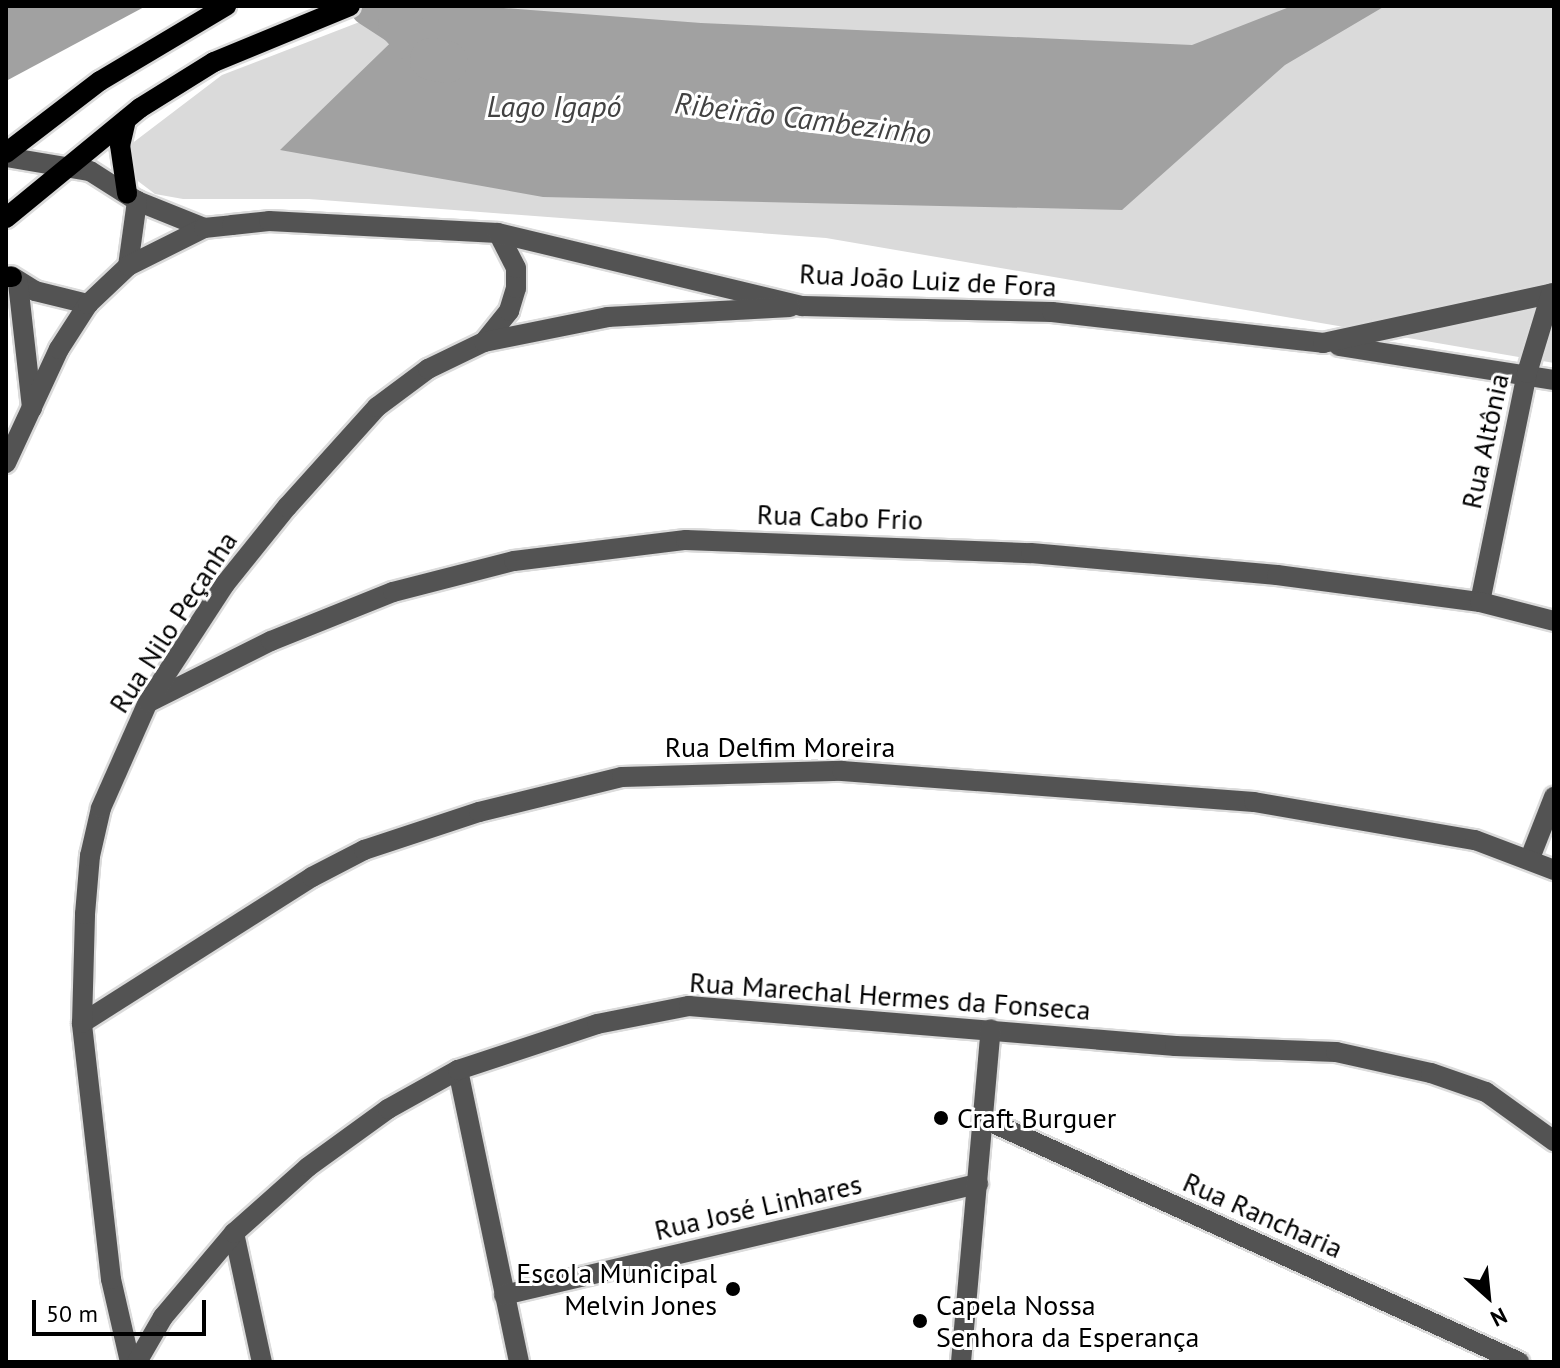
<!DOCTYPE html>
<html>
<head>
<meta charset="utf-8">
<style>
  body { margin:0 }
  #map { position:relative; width:1560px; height:1368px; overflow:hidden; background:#fff; font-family:"PT Sans",sans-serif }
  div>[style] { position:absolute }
  .green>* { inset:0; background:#dadada }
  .water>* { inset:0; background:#a1a1a1 }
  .river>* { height:42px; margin:-21px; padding:0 21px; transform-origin:21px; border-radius:21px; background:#a1a1a1 }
  .roads { filter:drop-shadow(2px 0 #dbdbdb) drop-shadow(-2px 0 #dbdbdb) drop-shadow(0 2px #dbdbdb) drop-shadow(0 -2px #dbdbdb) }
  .minor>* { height:20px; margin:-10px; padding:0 10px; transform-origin:10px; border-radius:10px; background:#535353 }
  .major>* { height:20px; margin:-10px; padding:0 10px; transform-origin:10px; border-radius:10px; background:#000 }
  .dots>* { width:22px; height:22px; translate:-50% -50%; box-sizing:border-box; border:4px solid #fff; border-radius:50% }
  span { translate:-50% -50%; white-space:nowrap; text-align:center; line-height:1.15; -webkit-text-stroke:6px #fff; paint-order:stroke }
  .street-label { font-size:28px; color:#000 }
  .poi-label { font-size:28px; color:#000 }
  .left { translate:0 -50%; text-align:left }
  .right { translate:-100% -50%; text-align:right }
  .water-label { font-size:30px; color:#424242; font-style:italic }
  .frame { position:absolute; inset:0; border:8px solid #000; pointer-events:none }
  .north { position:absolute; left:1448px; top:1256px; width:80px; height:80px; -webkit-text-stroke:6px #fff; paint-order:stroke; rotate:153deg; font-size:22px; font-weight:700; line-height:32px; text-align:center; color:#000 }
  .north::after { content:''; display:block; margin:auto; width:28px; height:36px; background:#000; clip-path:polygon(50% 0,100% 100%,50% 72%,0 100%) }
  .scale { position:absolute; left:32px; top:1300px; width:174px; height:36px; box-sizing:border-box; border:4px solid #000; border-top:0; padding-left:10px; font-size:24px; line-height:28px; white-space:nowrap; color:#000; -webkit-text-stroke:6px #fff; paint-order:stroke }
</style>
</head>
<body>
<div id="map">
  <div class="green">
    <div style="clip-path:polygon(401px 6px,1554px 6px,1554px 363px,826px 238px,309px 199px,183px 199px,155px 194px,130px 175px,122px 151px,222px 75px)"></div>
  </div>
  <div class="water">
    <div style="clip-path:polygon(6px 6px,146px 6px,6px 81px)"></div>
    <div style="clip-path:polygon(389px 6px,477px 6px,701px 23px,1192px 45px,1292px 6px,1385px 6px,1285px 65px,1122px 210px,543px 197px,280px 150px,414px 20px)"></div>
  </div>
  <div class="river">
    <div style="left:371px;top:6px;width:33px;rotate:33deg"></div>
    <div style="left:399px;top:24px;width:47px;rotate:47.6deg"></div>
    <div style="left:431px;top:59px;width:16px;rotate:11deg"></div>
  </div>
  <div class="roads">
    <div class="minor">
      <div style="left:6px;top:157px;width:85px;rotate:9.5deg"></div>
      <div style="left:90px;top:171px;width:56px;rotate:32.6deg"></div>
      <div style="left:137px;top:201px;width:72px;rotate:21.9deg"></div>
      <div style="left:128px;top:266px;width:66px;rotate:-82.1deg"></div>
      <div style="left:11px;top:276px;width:28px;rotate:32deg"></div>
      <div style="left:35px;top:291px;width:55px;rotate:13.8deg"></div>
      <div style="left:18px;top:283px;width:126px;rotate:83.6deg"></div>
      <div style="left:484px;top:342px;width:40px;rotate:-51deg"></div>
      <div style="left:509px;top:311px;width:24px;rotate:-73deg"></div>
      <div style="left:516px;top:288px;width:20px;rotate:-90deg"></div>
      <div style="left:516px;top:268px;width:39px;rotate:-117deg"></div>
      <div style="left:1339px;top:346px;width:218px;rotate:9deg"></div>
      <div style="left:6px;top:463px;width:126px;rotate:-65.1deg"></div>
      <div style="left:59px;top:349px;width:54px;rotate:-57.2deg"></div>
      <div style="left:88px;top:304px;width:55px;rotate:-43.5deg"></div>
      <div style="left:128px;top:266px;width:85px;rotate:-26.6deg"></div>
      <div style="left:204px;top:228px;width:28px;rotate:-6deg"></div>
      <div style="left:232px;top:225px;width:37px;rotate:-6deg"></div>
      <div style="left:269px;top:221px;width:229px;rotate:3deg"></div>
      <div style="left:498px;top:233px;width:313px;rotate:13.5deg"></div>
      <div style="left:802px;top:306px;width:250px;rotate:1.4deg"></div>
      <div style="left:1052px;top:312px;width:273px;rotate:6.5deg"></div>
      <div style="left:1323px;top:343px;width:236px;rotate:-12.2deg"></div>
      <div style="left:1480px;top:602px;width:234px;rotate:-78.4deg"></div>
      <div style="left:1527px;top:373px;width:83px;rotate:-73.1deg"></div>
      <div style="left:149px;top:702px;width:136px;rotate:-26.6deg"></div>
      <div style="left:271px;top:641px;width:131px;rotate:-21.9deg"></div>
      <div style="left:393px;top:592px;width:125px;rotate:-14.4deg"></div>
      <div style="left:514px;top:561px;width:173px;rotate:-7deg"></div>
      <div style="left:686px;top:540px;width:345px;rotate:2.2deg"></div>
      <div style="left:1031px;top:553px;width:247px;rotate:5.1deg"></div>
      <div style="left:1277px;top:575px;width:205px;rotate:7.6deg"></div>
      <div style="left:1480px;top:602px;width:76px;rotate:14.4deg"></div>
      <div style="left:1530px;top:858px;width:66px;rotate:-68.5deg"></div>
      <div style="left:82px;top:1023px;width:272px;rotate:-32.4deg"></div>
      <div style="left:312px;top:877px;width:59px;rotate:-27.4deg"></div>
      <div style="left:364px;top:850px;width:121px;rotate:-18.3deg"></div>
      <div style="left:479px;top:812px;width:147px;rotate:-13.8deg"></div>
      <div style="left:622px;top:777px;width:220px;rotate:-1.6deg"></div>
      <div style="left:842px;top:771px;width:413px;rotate:4.3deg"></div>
      <div style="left:1254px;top:802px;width:224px;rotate:9.8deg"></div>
      <div style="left:1475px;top:840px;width:85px;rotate:20.8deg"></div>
      <div style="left:458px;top:1070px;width:298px;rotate:78.2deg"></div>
      <div style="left:984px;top:1119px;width:588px;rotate:24.43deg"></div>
      <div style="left:234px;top:1233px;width:132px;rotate:77.8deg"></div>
      <div style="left:504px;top:1295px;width:487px;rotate:-13.2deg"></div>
      <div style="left:130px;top:1362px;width:85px;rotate:-102.9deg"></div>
      <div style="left:111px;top:1279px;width:258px;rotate:-96.5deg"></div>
      <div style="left:82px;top:1023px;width:109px;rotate:-88.4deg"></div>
      <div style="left:85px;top:914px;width:58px;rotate:-85.1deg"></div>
      <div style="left:90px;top:856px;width:49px;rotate:-77.1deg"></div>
      <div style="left:101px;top:808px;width:116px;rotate:-66.1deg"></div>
      <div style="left:148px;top:702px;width:141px;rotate:-56.9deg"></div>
      <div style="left:225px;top:584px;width:99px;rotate:-51.2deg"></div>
      <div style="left:287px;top:507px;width:135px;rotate:-48deg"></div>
      <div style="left:377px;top:407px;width:64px;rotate:-36.7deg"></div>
      <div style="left:428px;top:369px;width:62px;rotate:-25.7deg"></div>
      <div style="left:484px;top:342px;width:126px;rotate:-11.4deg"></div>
      <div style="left:608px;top:317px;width:182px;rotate:-3.1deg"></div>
      <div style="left:137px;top:1362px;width:52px;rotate:-60deg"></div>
      <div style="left:163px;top:1317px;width:110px;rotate:-49.8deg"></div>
      <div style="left:234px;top:1233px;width:99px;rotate:-41.7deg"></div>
      <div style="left:308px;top:1167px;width:99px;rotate:-35.9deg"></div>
      <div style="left:388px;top:1109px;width:80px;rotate:-29.1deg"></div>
      <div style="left:458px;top:1070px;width:146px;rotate:-18.3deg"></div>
      <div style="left:597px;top:1024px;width:94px;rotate:-11.1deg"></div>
      <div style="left:689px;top:1006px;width:488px;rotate:4.7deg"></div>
      <div style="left:1175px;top:1046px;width:161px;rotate:2.1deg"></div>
      <div style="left:1336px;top:1052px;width:97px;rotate:12.5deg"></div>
      <div style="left:1431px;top:1073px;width:58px;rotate:19.1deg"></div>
      <div style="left:1486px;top:1092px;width:84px;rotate:35.8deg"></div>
      <div style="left:961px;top:1362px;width:334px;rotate:-84.9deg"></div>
    </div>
    <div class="major">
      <div style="left:126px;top:120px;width:26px;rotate:103deg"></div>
      <div style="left:120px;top:145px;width:49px;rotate:81.7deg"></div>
      <div style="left:6px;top:153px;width:118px;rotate:-37.5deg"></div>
      <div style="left:100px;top:81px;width:147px;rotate:-30.8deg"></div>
      <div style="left:6px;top:218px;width:173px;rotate:-39.4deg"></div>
      <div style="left:140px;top:108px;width:87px;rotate:-31.9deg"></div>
      <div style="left:214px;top:62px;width:147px;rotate:-22.4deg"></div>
      <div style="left:6px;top:277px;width:6px"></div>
    </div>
  </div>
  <div class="dots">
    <div style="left:941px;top:1118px;background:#000"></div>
    <div style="left:733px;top:1289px;background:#000"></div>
    <div style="left:920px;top:1321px;background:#000"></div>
  </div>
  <div class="street-label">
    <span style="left:928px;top:280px;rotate:3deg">Rua João Luiz de Fora</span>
    <span style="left:1485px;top:441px;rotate:-78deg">Rua Altônia</span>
    <span style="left:840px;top:517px;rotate:2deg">Rua Cabo Frio</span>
    <span style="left:173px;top:622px;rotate:-57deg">Rua Nilo Peçanha</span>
    <span style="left:780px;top:747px">Rua Delfim Moreira</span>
    <span style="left:890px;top:996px;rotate:4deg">Rua Marechal Hermes da Fonseca</span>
    <span style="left:758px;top:1207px;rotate:-13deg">Rua José Linhares</span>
    <span style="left:1263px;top:1215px;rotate:24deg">Rua Rancharia</span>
  </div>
  <div class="poi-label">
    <span class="left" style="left:957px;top:1118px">Craft Burguer</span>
    <span class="right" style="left:717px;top:1289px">Escola Municipal<br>Melvin Jones</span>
    <span class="left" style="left:936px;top:1321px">Capela Nossa<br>Senhora da Esperança</span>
  </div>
  <div class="water-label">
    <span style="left:554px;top:106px">Lago Igapó</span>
    <span style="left:803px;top:118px;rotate:7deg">Ribeirão Cambezinho</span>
  </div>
  <div class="frame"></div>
  <div class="north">N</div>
  <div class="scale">50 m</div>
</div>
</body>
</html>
